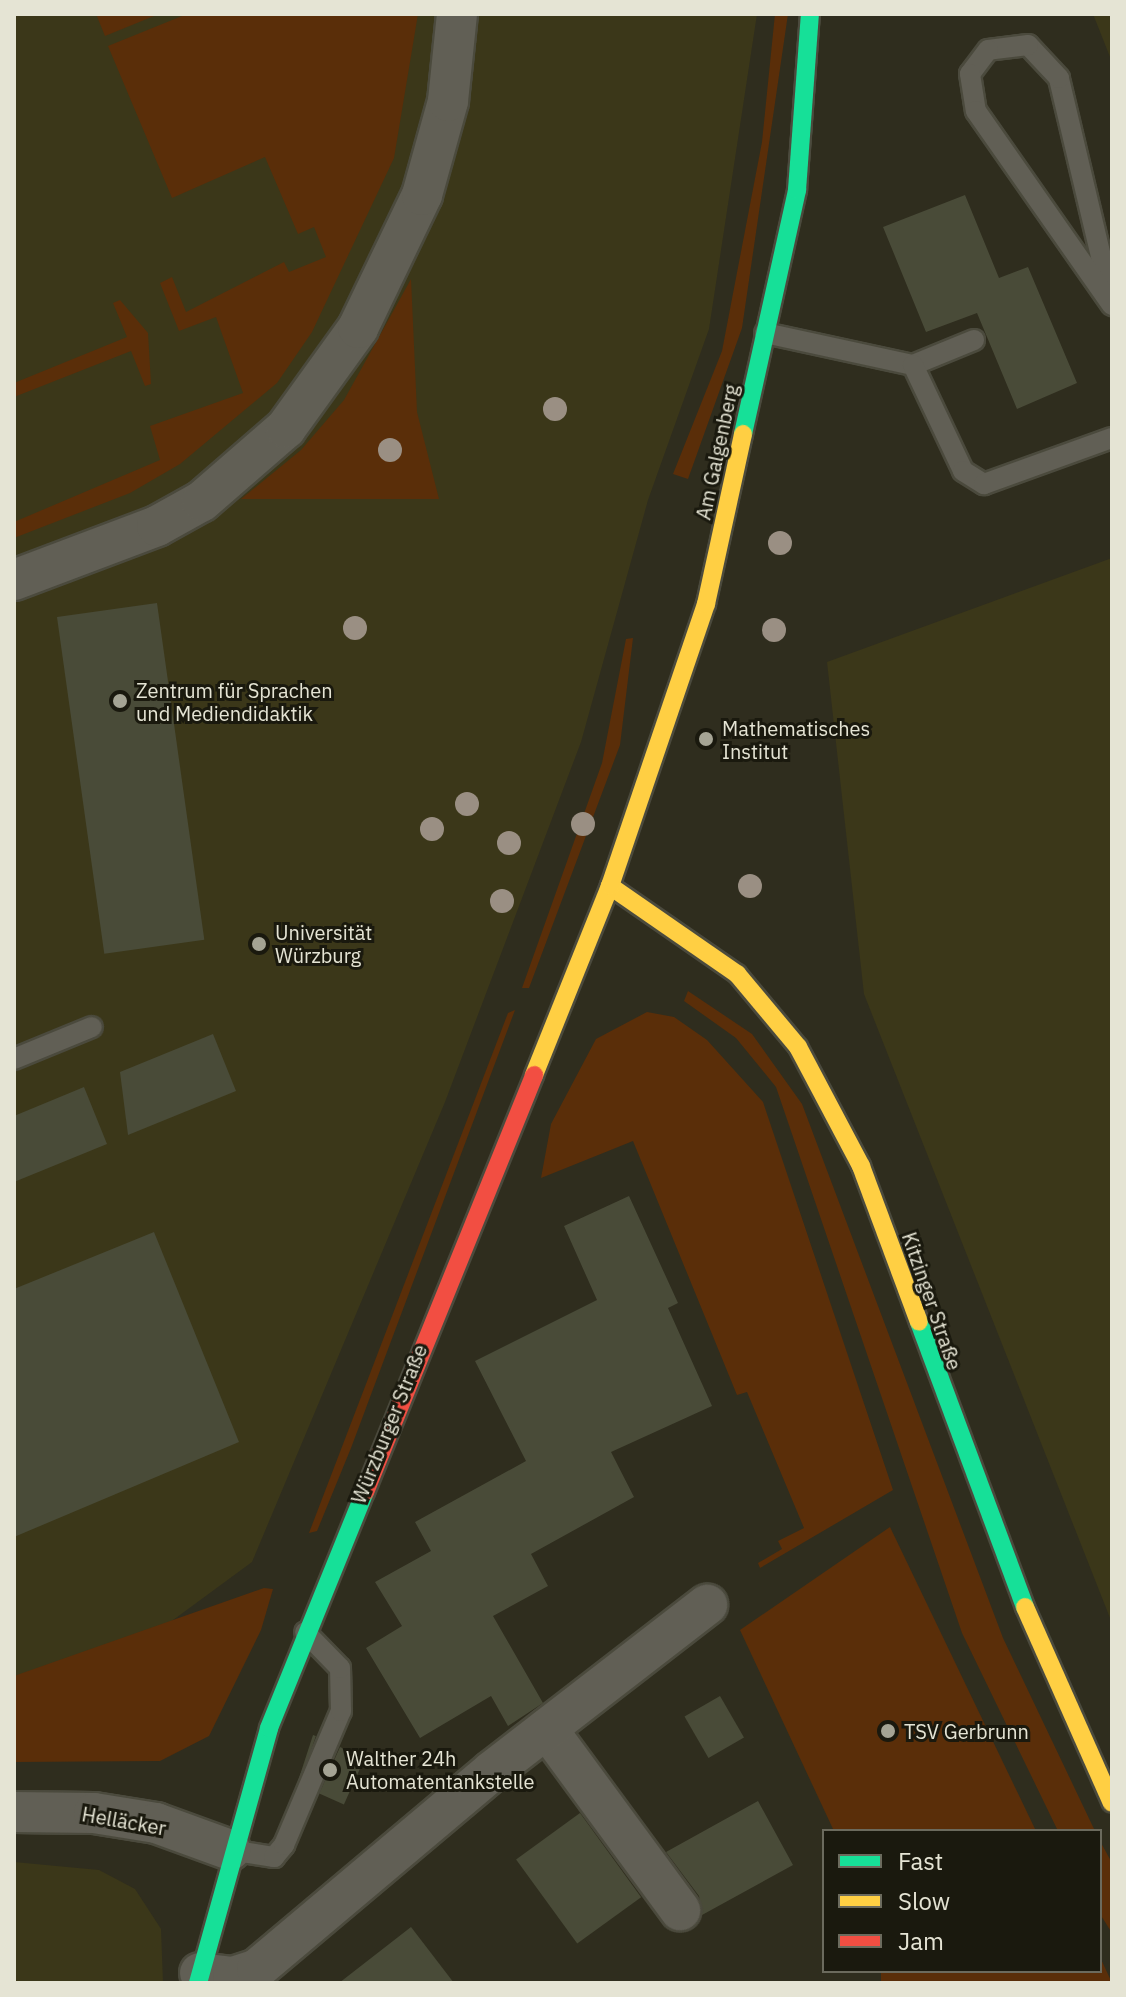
<!DOCTYPE html>
<html>
<head>
<meta charset="utf-8">
<style>
  body { margin:0 }
  #map { position:relative; width:1126px; height:1997px; overflow:hidden; background:#2f2d1e; font-family:"IBM Plex Sans",sans-serif }
  div>[style] { position:absolute }
  .built>* { inset:0; background:#3b3719 }
  .green>* { inset:0; background:#5a2e09 }
  .building>* { inset:0; background:#494b38; transform-origin:0 0 }
  .roads { filter:drop-shadow(2px 0 #4b4a3d) drop-shadow(-2px 0 #4b4a3d) drop-shadow(0 2px #4b4a3d) drop-shadow(0 -2px #4b4a3d) }
  .lane>* { height:20px; margin:-10px; padding:0 10px; transform-origin:10px; border-radius:10px; background:#615f55 }
  .street>* { height:40px; margin:-20px; padding:0 20px; transform-origin:20px; border-radius:20px; background:#615f55 }
  .fast>* { height:18px; margin:-9px; padding:0 9px; transform-origin:9px; border-radius:9px; background:#16e098 }
  .slow>* { height:18px; margin:-9px; padding:0 9px; transform-origin:9px; border-radius:9px; background:#ffcf43 }
  .jam>* { height:18px; margin:-9px; padding:0 9px; transform-origin:9px; border-radius:9px; background:#f24e42 }
  .trees>* { width:24px; height:24px; margin:-12px; border-radius:50%; background:#9a8f83 }
  .dots>* { width:22px; height:22px; translate:-50% -50%; box-sizing:border-box; border:4px solid #1a190e; border-radius:50% }
  span { translate:-50% -50%; white-space:nowrap; text-align:center; line-height:1.15; -webkit-text-stroke:6px #1a190e; paint-order:stroke }
  .street-label { font-size:20px; color:#e5e4d4 }
  .poi-label { font-size:20px; color:#e5e4d4 }
  .left { translate:0 -50%; text-align:left }
  .frame { position:absolute; inset:0; border:16px solid #e5e4d4; pointer-events:none }
  .legend { position:absolute; left:822px; top:1829px; width:280px; height:144px; box-sizing:border-box; background:#1a190e; border:2px solid #6b6a5d; margin:0; padding:10px 14px; list-style:none; font-size:24px; color:#e5e4d4 }
  .legend li { display:flex; align-items:center; gap:16px; height:40px }
  .legend b { width:40px; border:2px solid #6b6a5d }
</style>
</head>
<body>
<div id="map">
  <div class="built">
    <div style="clip-path:polygon(14px 14px,757px 14px,709px 329px,648px 500px,581px 742px,445px 1102px,252px 1562px,52px 1709px,14px 1722px)"></div>
    <div style="clip-path:polygon(1093px 14px,1112px 14px,1112px 62px)"></div>
    <div style="clip-path:polygon(1112px 558px,1112px 1623px,864px 994px,827px 662px)"></div>
    <div style="clip-path:polygon(14px 1862px,99px 1870px,135px 1889px,161px 1929px,163px 1983px,14px 1983px)"></div>
  </div>
  <div class="green">
    <div style="clip-path:polygon(96px 14px,159px 14px,105px 36px)"></div>
    <div style="clip-path:polygon(187px 14px,418px 14px,394px 158px,312px 332px,277px 383px,180px 464px,130px 493px,14px 538px,14px 522px,160px 460px,150px 426px,243px 393px,216px 317px,179px 331px,160px 283px,172px 277px,186px 312px,284px 262px,289px 272px,326px 257px,314px 227px,298px 234px,265px 157px,172px 198px,108px 46px)"></div>
    <div style="clip-path:polygon(775px 14px,788px 14px,742px 328px,688px 479px,673px 474px,722px 351px,762px 142px)"></div>
    <div style="clip-path:polygon(411px 279px,417px 412px,439px 499px,241px 499px,301px 450px,344px 400px)"></div>
    <div style="clip-path:polygon(120px 300px,148px 333px,151px 384px,145px 386px,131px 351px,14px 397px,14px 383px,127px 337px,113px 303px)"></div>
    <div style="clip-path:polygon(633px 638px,620px 745px,529px 988px,522px 988px,602px 763px,626px 639px)"></div>
    <div style="clip-path:polygon(688px 991px,752px 1034px,802px 1104px,1003px 1638px,1095px 1831px,1058px 1831px,962px 1633px,776px 1087px,736px 1038px,684px 1001px)"></div>
    <div style="clip-path:polygon(515px 1010px,351px 1448px,317px 1531px,309px 1533px,508px 1013px)"></div>
    <div style="clip-path:polygon(647px 1012px,674px 1017px,707px 1040px,763px 1102px,893px 1490px,760px 1568px,758px 1563px,782px 1549px,778px 1541px,804px 1528px,747px 1392px,737px 1395px,633px 1141px,541px 1178px,551px 1124px,596px 1039px)"></div>
    <div style="clip-path:polygon(890px 1527px,1036px 1831px,834px 1831px,740px 1630px)"></div>
    <div style="clip-path:polygon(264px 1588px,273px 1589px,261px 1630px,209px 1736px,160px 1761px,14px 1762px,14px 1676px)"></div>
    <div style="clip-path:polygon(1100px 1841px,1112px 1863px,1112px 1933px,1100px 1914px)"></div>
    <div style="clip-path:polygon(1100px 1957px,1112px 1983px,881px 1983px,881px 1971px,1100px 1971px)"></div>
  </div>
  <div class="building">
    <div style="clip-path:polygon(965px 195px,999px 278px,1028px 267px,1077px 383px,1017px 409px,977px 313px,926px 332px,883px 227px)"></div>
    <div style="left:157px;top:603px;width:340px;height:101px;rotate:82deg"></div>
    <div style="clip-path:polygon(213px 1034px,236px 1091px,128px 1135px,120px 1072px)"></div>
    <div style="clip-path:polygon(84px 1087px,107px 1144px,14px 1182px,14px 1116px)"></div>
    <div style="clip-path:polygon(629px 1196px,678px 1303px,668px 1308px,712px 1406px,611px 1452px,634px 1497px,531px 1554px,548px 1586px,493px 1616px,543px 1703px,508px 1726px,491px 1696px,420px 1738px,366px 1648px,402px 1626px,375px 1582px,431px 1551px,415px 1522px,526px 1461px,475px 1361px,597px 1300px,564px 1226px)"></div>
    <div style="clip-path:polygon(154px 1232px,239px 1442px,14px 1537px,14px 1289px)"></div>
    <div style="left:720px;top:1696px;width:48px;height:41px;rotate:60deg"></div>
    <div style="left:313px;top:1735px;width:3px;height:51px;rotate:18deg"></div>
    <div style="left:340px;top:1747px;width:27px;height:51px;rotate:24deg"></div>
    <div style="clip-path:polygon(758px 1801px,793px 1865px,702px 1915px,699px 1896px,666px 1852px)"></div>
    <div style="left:580px;top:1813px;width:104px;height:79px;rotate:54deg"></div>
    <div style="clip-path:polygon(411px 1927px,454px 1983px,339px 1983px)"></div>
  </div>
  <div class="roads">
    <div class="lane">
      <div style="left:1112px;top:303px;width:231px;rotate:-103.3deg"></div>
      <div style="left:1059px;top:78px;width:45px;rotate:-133.2deg"></div>
      <div style="left:1028px;top:45px;width:40px;rotate:172.9deg"></div>
      <div style="left:988px;top:50px;width:30px;rotate:127deg"></div>
      <div style="left:970px;top:74px;width:37px;rotate:81deg"></div>
      <div style="left:976px;top:111px;width:237px;rotate:55deg"></div>
      <div style="left:765px;top:333px;width:151px;rotate:12.2deg"></div>
      <div style="left:913px;top:365px;width:66px;rotate:-22.3deg"></div>
      <div style="left:913px;top:365px;width:117px;rotate:64.7deg"></div>
      <div style="left:963px;top:471px;width:25px;rotate:32deg"></div>
      <div style="left:984px;top:484px;width:136px;rotate:-19.8deg"></div>
      <div style="left:14px;top:1059px;width:84px;rotate:-22.3deg"></div>
      <div style="left:230px;top:1850px;width:45px;rotate:9deg"></div>
      <div style="left:274px;top:1857px;width:16px;rotate:-50deg"></div>
      <div style="left:284px;top:1845px;width:146px;rotate:-67deg"></div>
      <div style="left:341px;top:1711px;width:43px;rotate:-91.3deg"></div>
      <div style="left:340px;top:1668px;width:50px;rotate:-134.2deg"></div>
    </div>
    <div class="street">
      <div style="left:14px;top:580px;width:153px;rotate:-20.7deg"></div>
      <div style="left:157px;top:526px;width:51px;rotate:-29.1deg"></div>
      <div style="left:202px;top:501px;width:111px;rotate:-41deg"></div>
      <div style="left:286px;top:428px;width:123px;rotate:-54.2deg"></div>
      <div style="left:358px;top:328px;width:148px;rotate:-64.3deg"></div>
      <div style="left:422px;top:195px;width:98px;rotate:-74.5deg"></div>
      <div style="left:448px;top:101px;width:87px;rotate:-84.1deg"></div>
      <div style="left:547px;top:1729px;width:225px;rotate:53.7deg"></div>
      <div style="left:14px;top:1812px;width:80px;rotate:0.7deg"></div>
      <div style="left:94px;top:1813px;width:63px;rotate:9.2deg"></div>
      <div style="left:156px;top:1823px;width:79px;rotate:20deg"></div>
      <div style="left:200px;top:1973px;width:33px;rotate:7deg"></div>
      <div style="left:233px;top:1977px;width:25px;rotate:-18deg"></div>
      <div style="left:257px;top:1969px;width:307px;rotate:-40.1deg"></div>
      <div style="left:492px;top:1771px;width:272px;rotate:-37.7deg"></div>
    </div>
    <div class="fast">
      <div style="left:743px;top:434px;width:250px;rotate:-77.5deg"></div>
      <div style="left:797px;top:190px;width:176px;rotate:-85.8deg"></div>
      <div style="left:919px;top:1322px;width:304px;rotate:69.6deg"></div>
      <div style="left:198px;top:1983px;width:265px;rotate:-74.4deg"></div>
      <div style="left:269px;top:1728px;width:255px;rotate:-67.9deg"></div>
    </div>
    <div class="slow">
      <div style="left:610px;top:886px;width:155px;rotate:34.7deg"></div>
      <div style="left:737px;top:974px;width:95px;rotate:50.1deg"></div>
      <div style="left:798px;top:1047px;width:135px;rotate:62.1deg"></div>
      <div style="left:861px;top:1166px;width:166px;rotate:69.6deg"></div>
      <div style="left:534px;top:1075px;width:204px;rotate:-68.1deg"></div>
      <div style="left:610px;top:886px;width:298px;rotate:-71.2deg"></div>
      <div style="left:706px;top:604px;width:174px;rotate:-77.7deg"></div>
      <div style="left:1025px;top:1607px;width:214px;rotate:66.1deg"></div>
    </div>
    <div class="jam">
      <div style="left:365px;top:1492px;width:450px;rotate:-67.9deg"></div>
    </div>
  </div>
  <div class="trees">
    <div style="left:555px;top:409px"></div>
    <div style="left:390px;top:450px"></div>
    <div style="left:780px;top:543px"></div>
    <div style="left:355px;top:628px"></div>
    <div style="left:774px;top:630px"></div>
    <div style="left:467px;top:804px"></div>
    <div style="left:583px;top:824px"></div>
    <div style="left:432px;top:829px"></div>
    <div style="left:509px;top:843px"></div>
    <div style="left:750px;top:886px"></div>
    <div style="left:502px;top:901px"></div>
  </div>
  <div class="dots">
    <div style="left:120px;top:701px;background:#a5a494"></div>
    <div style="left:706px;top:739px;background:#a5a494"></div>
    <div style="left:259px;top:944px;background:#a5a494"></div>
    <div style="left:888px;top:1731px;background:#a5a494"></div>
    <div style="left:330px;top:1770px;background:#a5a494"></div>
  </div>
  <div class="street-label">
    <span style="left:717px;top:452px;rotate:-78deg">Am Galgenberg</span>
    <span style="left:932px;top:1301px;rotate:71deg">Kitzinger Straße</span>
    <span style="left:389px;top:1424px;rotate:-68deg">Würzburger Straße</span>
    <span style="left:124px;top:1821px;rotate:10deg">Helläcker</span>
  </div>
  <div class="poi-label">
    <span class="left" style="left:136px;top:702px">Zentrum für Sprachen<br>und Mediendidaktik</span>
    <span class="left" style="left:722px;top:740px">Mathematisches<br>Institut</span>
    <span class="left" style="left:275px;top:944px">Universität<br>Würzburg</span>
    <span class="left" style="left:904px;top:1731px">TSV Gerbrunn</span>
    <span class="left" style="left:346px;top:1770px">Walther 24h<br>Automatentankstelle</span>
  </div>
  <div class="frame"></div>
  <ul class="legend">
  <li><b style="height:10px;background:#16e098"></b>Fast</li>
  <li><b style="height:10px;background:#ffcf43"></b>Slow</li>
  <li><b style="height:10px;background:#f24e42"></b>Jam</li>
  </ul>
</div>
</body>
</html>
